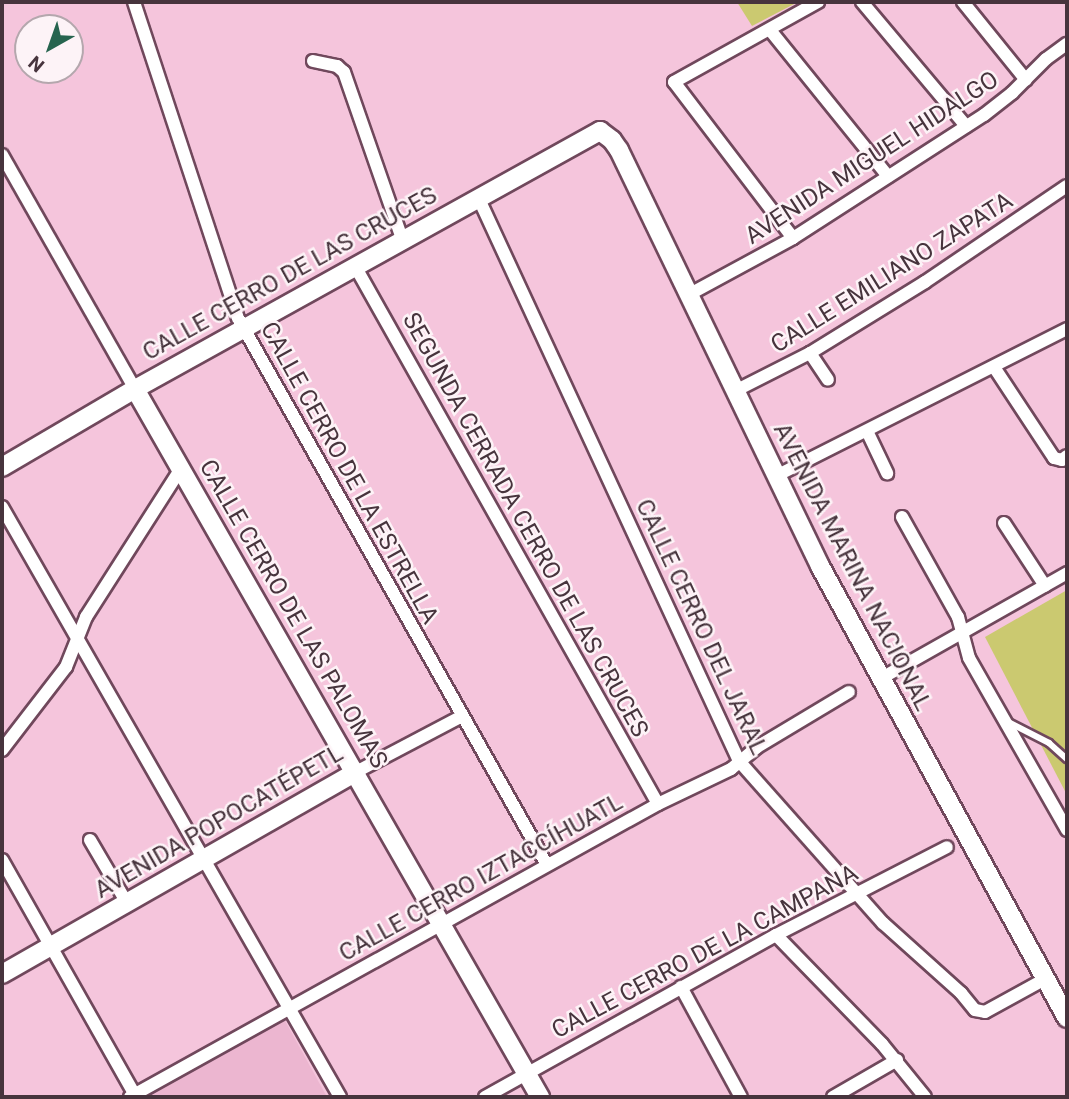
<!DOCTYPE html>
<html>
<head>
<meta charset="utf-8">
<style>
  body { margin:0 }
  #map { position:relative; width:1069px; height:1099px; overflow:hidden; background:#f5c5dc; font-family:Roboto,sans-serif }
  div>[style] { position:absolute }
  .built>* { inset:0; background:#ecb6d0 }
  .green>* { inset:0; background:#cbc970 }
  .roads { filter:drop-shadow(2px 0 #70485c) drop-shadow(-2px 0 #70485c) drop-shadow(0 2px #70485c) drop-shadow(0 -2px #70485c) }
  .lane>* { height:6px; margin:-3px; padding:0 3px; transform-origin:3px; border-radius:3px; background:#fff }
  .street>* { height:12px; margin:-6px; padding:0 6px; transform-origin:6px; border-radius:6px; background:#fff }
  .secondary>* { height:18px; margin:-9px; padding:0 9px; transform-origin:9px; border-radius:9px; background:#fff }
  span { translate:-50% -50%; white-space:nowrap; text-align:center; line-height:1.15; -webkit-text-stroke:5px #fdf3f7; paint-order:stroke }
  .street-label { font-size:24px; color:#47343d }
  .frame { position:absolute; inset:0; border:4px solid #47343d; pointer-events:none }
  .north { position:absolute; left:14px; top:14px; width:70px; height:70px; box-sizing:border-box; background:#fdf3f7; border:2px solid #b4a7ad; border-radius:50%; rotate:220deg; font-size:19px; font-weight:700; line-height:28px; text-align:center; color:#47343d }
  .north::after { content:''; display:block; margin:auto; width:24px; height:32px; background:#27644f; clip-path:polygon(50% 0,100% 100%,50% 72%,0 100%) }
</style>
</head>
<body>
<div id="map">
  <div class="built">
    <div style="clip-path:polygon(283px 1017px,327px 1097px,144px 1097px)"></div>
  </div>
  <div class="green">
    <div style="clip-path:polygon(737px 2px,798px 2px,752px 26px)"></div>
    <div style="clip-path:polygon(1067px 590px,1067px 795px,985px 637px)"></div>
  </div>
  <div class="roads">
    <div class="lane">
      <div style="left:1010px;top:723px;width:44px;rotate:27.1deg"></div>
      <div style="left:1049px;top:743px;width:24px;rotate:42deg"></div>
    </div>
    <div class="street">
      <div style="left:134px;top:2px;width:333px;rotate:71.8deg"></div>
      <div style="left:238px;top:318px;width:628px;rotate:60.54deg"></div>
      <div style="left:862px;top:2px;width:162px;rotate:50deg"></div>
      <div style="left:963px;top:2px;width:100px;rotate:51.1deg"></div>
      <div style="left:770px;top:30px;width:188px;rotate:51.1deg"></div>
      <div style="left:313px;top:61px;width:25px;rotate:12deg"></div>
      <div style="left:337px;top:66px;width:9px;rotate:41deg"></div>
      <div style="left:344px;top:72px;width:177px;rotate:70.8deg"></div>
      <div style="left:2px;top:155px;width:269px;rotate:60.4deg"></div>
      <div style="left:478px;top:197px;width:621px;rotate:65.17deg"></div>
      <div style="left:739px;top:761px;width:217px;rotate:48.4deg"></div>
      <div style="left:883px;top:923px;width:105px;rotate:41.9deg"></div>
      <div style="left:961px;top:993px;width:22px;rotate:51deg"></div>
      <div style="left:975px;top:1010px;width:10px;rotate:11deg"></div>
      <div style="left:985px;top:1012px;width:68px;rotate:-28.8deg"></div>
      <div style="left:793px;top:238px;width:196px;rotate:-127.3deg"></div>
      <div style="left:674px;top:82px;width:165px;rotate:-29.1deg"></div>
      <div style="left:355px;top:266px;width:617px;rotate:60.61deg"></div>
      <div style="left:690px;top:294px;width:117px;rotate:-28.5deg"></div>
      <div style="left:793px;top:238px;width:227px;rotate:-32.8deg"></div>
      <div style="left:984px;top:115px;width:36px;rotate:-38deg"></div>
      <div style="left:1012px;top:93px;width:48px;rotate:-45deg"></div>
      <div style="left:1046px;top:59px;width:26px;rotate:-36deg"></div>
      <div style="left:810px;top:353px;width:32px;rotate:56deg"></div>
      <div style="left:994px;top:367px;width:109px;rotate:56.6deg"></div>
      <div style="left:1054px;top:458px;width:8px;rotate:14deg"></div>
      <div style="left:1062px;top:460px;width:6px;rotate:-39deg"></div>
      <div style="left:735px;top:391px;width:84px;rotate:-26.9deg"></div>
      <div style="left:810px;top:353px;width:135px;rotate:-31.7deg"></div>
      <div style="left:925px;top:282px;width:171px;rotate:-34.1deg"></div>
      <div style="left:867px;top:431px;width:47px;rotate:64.5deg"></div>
      <div style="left:776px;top:476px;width:326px;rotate:-26.8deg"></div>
      <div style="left:2px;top:507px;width:680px;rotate:60.19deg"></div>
      <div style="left:902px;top:517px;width:115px;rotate:60.8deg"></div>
      <div style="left:958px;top:617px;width:42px;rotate:75deg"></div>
      <div style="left:969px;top:658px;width:198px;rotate:60.3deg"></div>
      <div style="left:1004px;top:523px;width:75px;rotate:56.9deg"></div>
      <div style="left:880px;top:679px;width:215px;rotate:-29.5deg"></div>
      <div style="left:2px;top:750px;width:105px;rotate:-52.4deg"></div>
      <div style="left:66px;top:667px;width:54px;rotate:-68.2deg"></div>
      <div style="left:86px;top:617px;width:178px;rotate:-57.4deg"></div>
      <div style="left:356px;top:772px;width:120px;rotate:-27.8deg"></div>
      <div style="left:90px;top:840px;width:73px;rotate:59.6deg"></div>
      <div style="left:2px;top:860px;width:272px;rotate:60.5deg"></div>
      <div style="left:776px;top:935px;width:152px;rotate:45.8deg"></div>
      <div style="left:882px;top:1044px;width:68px;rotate:50.9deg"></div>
      <div style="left:681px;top:987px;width:125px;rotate:61.4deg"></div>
      <div style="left:130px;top:1097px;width:604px;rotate:-29.03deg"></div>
      <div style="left:658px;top:804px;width:81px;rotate:-25.6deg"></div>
      <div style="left:731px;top:769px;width:34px;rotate:-40deg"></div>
      <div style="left:757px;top:747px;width:107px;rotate:-30.9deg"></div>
      <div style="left:485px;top:1097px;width:333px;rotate:-29.1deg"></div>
      <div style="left:776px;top:935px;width:192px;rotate:-27.2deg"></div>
      <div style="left:833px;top:1097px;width:74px;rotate:-30deg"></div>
    </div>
    <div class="secondary">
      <div style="left:135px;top:389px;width:816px;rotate:60.23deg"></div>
      <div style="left:2px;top:467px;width:154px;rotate:-30.4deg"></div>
      <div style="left:135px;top:389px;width:532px;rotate:-29.02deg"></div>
      <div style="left:600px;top:131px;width:15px;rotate:37deg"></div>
      <div style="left:612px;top:140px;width:12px;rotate:55deg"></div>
      <div style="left:619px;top:150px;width:462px;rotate:64.2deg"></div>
      <div style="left:820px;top:566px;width:515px;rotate:61.35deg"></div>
      <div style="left:2px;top:974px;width:408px;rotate:-29.7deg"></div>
    </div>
  </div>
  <div class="street-label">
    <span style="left:872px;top:158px;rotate:-33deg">AVENIDA MIGUEL HIDALGO</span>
    <span style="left:892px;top:273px;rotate:-32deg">CALLE EMILIANO ZAPATA</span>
    <span style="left:290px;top:274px;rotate:-29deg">CALLE CERRO DE LAS CRUCES</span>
    <span style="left:349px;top:473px;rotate:61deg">CALLE CERRO DE LA ESTRELLA</span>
    <span style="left:525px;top:525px;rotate:61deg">SEGUNDA CERRADA CERRO DE LAS CRUCES</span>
    <span style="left:852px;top:567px;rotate:63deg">AVENIDA MARINA NACIONAL</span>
    <span style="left:293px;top:614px;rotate:60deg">CALLE CERRO DE LAS PALOMAS</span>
    <span style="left:701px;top:627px;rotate:65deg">CALLE CERRO DEL JARAL</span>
    <span style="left:219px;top:822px;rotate:-30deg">AVENIDA POPOCATÉPETL</span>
    <span style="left:481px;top:878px;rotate:-29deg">CALLE CERRO IZTACCÍHUATL</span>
    <span style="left:705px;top:952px;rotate:-28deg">CALLE CERRO DE LA CAMPANA</span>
  </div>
  <div class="frame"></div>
  <div class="north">N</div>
</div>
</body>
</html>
